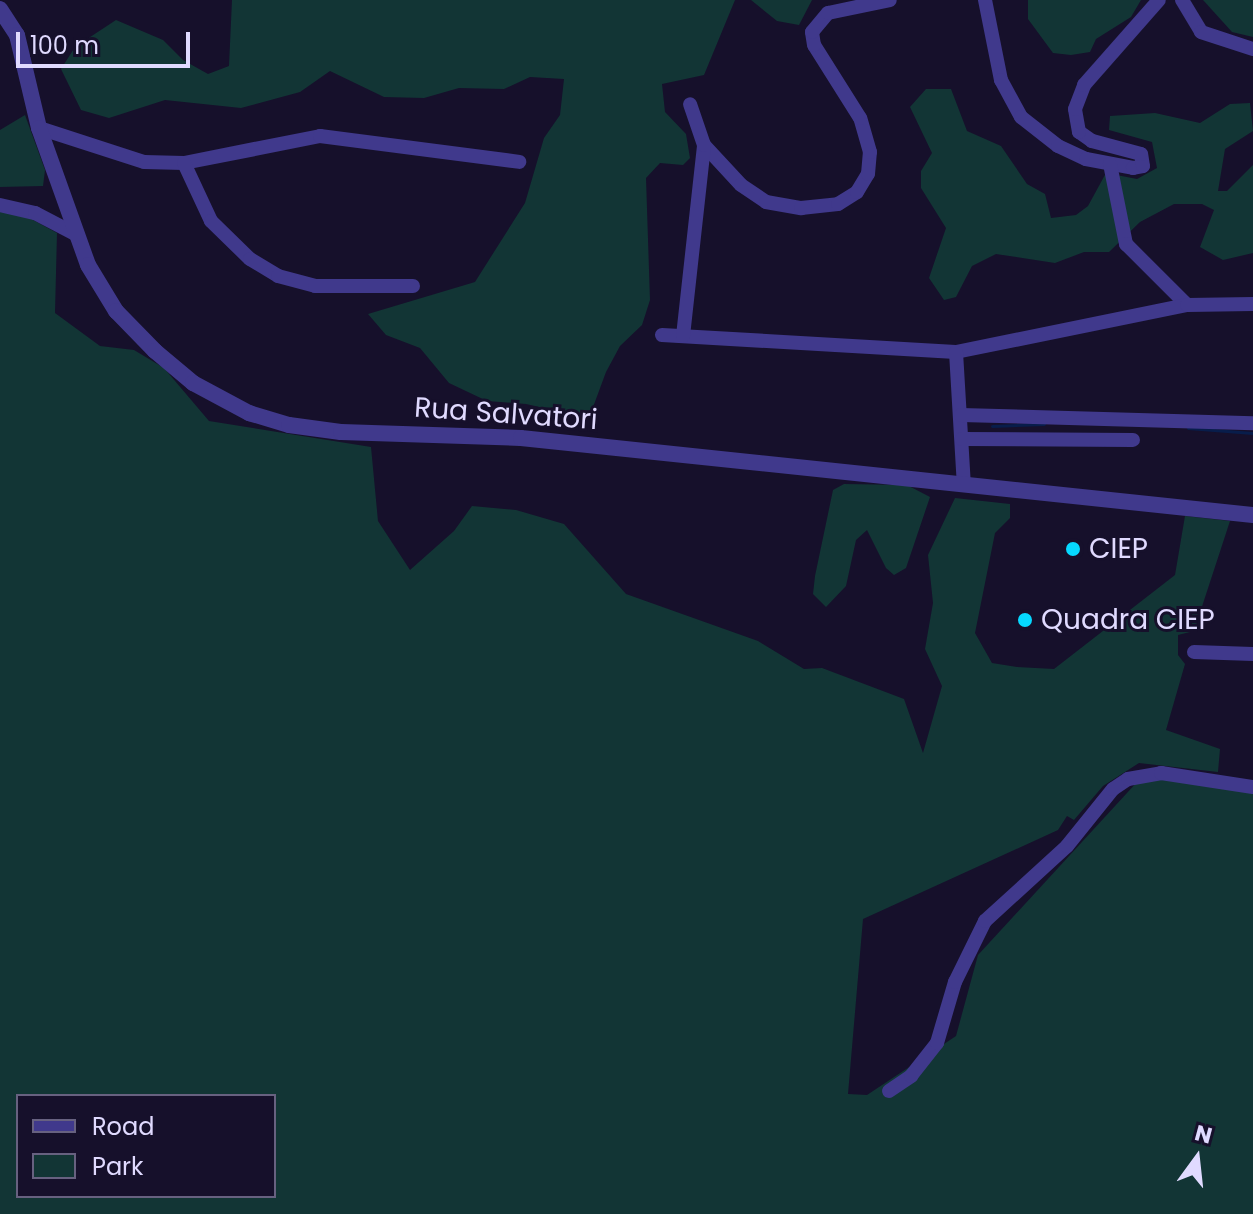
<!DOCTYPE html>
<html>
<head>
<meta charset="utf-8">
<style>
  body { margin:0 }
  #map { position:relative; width:1253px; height:1214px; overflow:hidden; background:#16102b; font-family:Poppins,sans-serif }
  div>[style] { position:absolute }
  .green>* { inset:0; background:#123535 }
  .stream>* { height:3px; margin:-1.5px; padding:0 1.5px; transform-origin:1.5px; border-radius:1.5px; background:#081d4b }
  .minor>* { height:14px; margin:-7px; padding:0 7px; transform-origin:7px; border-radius:7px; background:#40398c }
  .tertiary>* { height:16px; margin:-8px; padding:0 8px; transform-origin:8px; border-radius:8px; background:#40398c }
  .dots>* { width:22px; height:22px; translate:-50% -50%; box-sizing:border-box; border:4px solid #16102b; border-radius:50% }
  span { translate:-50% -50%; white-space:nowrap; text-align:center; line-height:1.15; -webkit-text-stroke:6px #16102b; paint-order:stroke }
  .street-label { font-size:28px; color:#e0daff }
  .poi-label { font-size:28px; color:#e0daff }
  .left { translate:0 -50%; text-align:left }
  .legend { position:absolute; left:16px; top:1094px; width:260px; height:104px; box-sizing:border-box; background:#16102b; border:2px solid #676180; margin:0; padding:10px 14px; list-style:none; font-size:24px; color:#e0daff }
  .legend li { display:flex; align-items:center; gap:16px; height:40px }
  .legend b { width:40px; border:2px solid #676180 }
  .north { position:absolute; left:1157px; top:1118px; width:80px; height:80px; -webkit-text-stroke:6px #16102b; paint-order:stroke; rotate:15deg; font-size:22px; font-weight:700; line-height:32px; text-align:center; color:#e0daff }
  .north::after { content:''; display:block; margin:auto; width:28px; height:36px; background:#e0daff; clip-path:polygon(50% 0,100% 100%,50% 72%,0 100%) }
  .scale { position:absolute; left:16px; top:32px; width:174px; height:36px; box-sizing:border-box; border:4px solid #e0daff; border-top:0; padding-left:10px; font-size:24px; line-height:28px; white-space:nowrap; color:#e0daff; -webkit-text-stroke:6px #16102b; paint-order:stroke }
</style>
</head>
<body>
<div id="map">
  <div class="green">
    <div style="clip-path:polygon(232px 0,735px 0,704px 75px,662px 84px,665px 112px,686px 134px,690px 158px,683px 165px,660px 163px,646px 178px,650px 300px,642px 325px,620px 346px,606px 372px,589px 418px,526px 404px,487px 401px,449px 383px,420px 348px,386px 335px,368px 314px,475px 282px,525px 203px,544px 138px,560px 115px,564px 79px,530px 77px,504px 89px,459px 88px,424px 98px,384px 97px,330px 71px,300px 92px,241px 108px,165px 100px,109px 118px,81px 110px,61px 69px,75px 47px,116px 20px,163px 40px,183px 60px,208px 74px,229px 66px)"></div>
    <div style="clip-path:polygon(751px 0,812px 0,799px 25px,777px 21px)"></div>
    <div style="clip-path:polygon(1028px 0,1141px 0,1131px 17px,1096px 39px,1090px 52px,1071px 55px,1053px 53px,1028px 19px)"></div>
    <div style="clip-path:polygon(1203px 0,1253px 0,1253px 37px,1232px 32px)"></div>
    <div style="clip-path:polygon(926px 89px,951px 89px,967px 131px,1001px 146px,1027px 184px,1045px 194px,1051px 218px,1076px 215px,1088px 206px,1106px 173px,1137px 179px,1157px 168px,1152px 142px,1109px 130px,1110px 116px,1155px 113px,1200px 123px,1230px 104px,1250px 103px,1253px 131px,1225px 149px,1218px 191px,1227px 191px,1253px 165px,1253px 253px,1223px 260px,1200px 247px,1214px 210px,1202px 204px,1174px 204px,1140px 222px,1109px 252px,1084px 252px,1055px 263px,996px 254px,972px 266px,956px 297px,944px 300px,929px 278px,946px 228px,921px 188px,921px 171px,932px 153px,910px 107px)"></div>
    <div style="clip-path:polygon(25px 115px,45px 170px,43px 186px,0 187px,0 130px)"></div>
    <div style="clip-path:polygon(evenodd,0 211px,22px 214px,57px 233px,55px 313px,100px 346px,134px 350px,164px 368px,209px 421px,371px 447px,378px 521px,410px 570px,454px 531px,472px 506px,516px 510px,564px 524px,626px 594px,758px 641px,804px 669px,822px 668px,904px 699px,923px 753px,942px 686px,925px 649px,933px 603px,928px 555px,955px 498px,1010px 504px,1010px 518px,995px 533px,975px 633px,992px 663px,1017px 667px,1054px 669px,1175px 575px,1185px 516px,1230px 521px,1194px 631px,1178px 635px,1178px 655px,1185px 664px,1166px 730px,1220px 749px,1218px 772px,1139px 763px,1103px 786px,1074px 820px,1067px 816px,1058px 830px,863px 919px,848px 1094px,867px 1095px,956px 1036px,978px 955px,1138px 781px,1152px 778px,1253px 793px,1253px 1214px,0 1214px,0 211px,18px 1096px,274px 1096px,274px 1196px,18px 1196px,18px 1096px)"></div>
    <div style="clip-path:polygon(844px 484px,907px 485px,930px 497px,906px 568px,894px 575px,886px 568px,867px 530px,856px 540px,846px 586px,826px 607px,813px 594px,815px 576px,833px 490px)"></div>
  </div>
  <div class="stream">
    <div style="left:992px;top:426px;width:52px;rotate:-2.2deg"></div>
    <div style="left:1188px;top:428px;width:65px;rotate:4.4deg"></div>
  </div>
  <div class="minor">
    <div style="left:985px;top:0;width:82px;rotate:78.7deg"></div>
    <div style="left:1001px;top:80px;width:42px;rotate:61.6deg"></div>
    <div style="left:1021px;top:117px;width:47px;rotate:38.1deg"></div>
    <div style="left:1058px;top:146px;width:31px;rotate:25deg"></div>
    <div style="left:1086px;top:159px;width:48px;rotate:10.8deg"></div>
    <div style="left:1133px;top:168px;width:10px;rotate:-11deg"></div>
    <div style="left:1143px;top:166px;width:12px;rotate:-99deg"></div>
    <div style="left:1141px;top:154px;width:51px;rotate:-165.1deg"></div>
    <div style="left:1092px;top:141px;width:16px;rotate:-145deg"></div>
    <div style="left:1079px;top:132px;width:23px;rotate:-100deg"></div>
    <div style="left:1075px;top:109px;width:26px;rotate:-69deg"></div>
    <div style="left:1084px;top:85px;width:113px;rotate:-48.6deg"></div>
    <div style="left:1182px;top:0;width:37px;rotate:59deg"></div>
    <div style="left:1201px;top:32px;width:55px;rotate:18.1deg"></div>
    <div style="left:39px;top:128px;width:110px;rotate:17.9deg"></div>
    <div style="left:144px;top:162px;width:40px;rotate:1.4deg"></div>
    <div style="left:184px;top:163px;width:139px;rotate:-11.2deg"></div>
    <div style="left:320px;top:136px;width:201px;rotate:7.4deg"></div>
    <div style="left:704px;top:145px;width:54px;rotate:47.2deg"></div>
    <div style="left:741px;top:185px;width:30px;rotate:34deg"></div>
    <div style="left:766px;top:202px;width:36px;rotate:10deg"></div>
    <div style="left:801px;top:208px;width:37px;rotate:-6deg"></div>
    <div style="left:838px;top:204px;width:22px;rotate:-32deg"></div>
    <div style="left:857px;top:192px;width:21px;rotate:-59deg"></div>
    <div style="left:868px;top:174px;width:22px;rotate:-85deg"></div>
    <div style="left:870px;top:152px;width:35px;rotate:-106deg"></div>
    <div style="left:860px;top:118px;width:86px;rotate:-122.2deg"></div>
    <div style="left:814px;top:45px;width:13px;rotate:-99deg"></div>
    <div style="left:812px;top:32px;width:25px;rotate:-50deg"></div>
    <div style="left:828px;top:13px;width:63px;rotate:-11.8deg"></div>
    <div style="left:184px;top:163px;width:64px;rotate:65deg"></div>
    <div style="left:211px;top:221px;width:54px;rotate:44.3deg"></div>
    <div style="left:250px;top:259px;width:33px;rotate:31deg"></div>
    <div style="left:278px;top:276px;width:38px;rotate:15deg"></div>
    <div style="left:315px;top:286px;width:98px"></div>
    <div style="left:1110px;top:164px;width:82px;rotate:78.7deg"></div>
    <div style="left:1126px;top:244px;width:86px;rotate:45deg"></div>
    <div style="left:0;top:205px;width:36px;rotate:13deg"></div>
    <div style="left:35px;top:213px;width:47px;rotate:27.6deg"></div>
    <div style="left:662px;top:335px;width:294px;rotate:3.3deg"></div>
    <div style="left:956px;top:352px;width:236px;rotate:-11.5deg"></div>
    <div style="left:1187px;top:305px;width:66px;rotate:-0.9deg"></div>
    <div style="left:683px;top:336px;width:192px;rotate:-83.7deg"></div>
    <div style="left:704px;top:145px;width:43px;rotate:-108.9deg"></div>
    <div style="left:956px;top:352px;width:133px;rotate:86.6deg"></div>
    <div style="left:961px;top:415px;width:292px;rotate:1.6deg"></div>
    <div style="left:962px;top:439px;width:171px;rotate:0.3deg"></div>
    <div style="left:1194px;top:652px;width:59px;rotate:1.9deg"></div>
    <div style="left:889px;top:1091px;width:27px;rotate:-34deg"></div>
    <div style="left:911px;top:1076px;width:42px;rotate:-51.8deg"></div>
    <div style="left:937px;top:1043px;width:64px;rotate:-73.6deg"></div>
    <div style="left:955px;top:982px;width:68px;rotate:-63.8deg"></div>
    <div style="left:985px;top:921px;width:111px;rotate:-42.4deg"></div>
    <div style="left:1067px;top:846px;width:73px;rotate:-51.1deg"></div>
    <div style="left:1113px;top:789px;width:18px;rotate:-34deg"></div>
    <div style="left:1128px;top:779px;width:34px;rotate:-10deg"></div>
    <div style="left:1161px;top:773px;width:93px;rotate:8.7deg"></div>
  </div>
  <div class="tertiary">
    <div style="left:0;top:9px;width:31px;rotate:57deg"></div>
    <div style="left:17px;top:35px;width:96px;rotate:76.7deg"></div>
    <div style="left:39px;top:128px;width:145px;rotate:70.3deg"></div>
    <div style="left:88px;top:265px;width:54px;rotate:58.7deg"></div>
    <div style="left:116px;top:311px;width:56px;rotate:45.7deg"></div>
    <div style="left:155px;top:351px;width:50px;rotate:40.1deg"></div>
    <div style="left:193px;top:383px;width:64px;rotate:28.2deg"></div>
    <div style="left:249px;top:413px;width:42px;rotate:16.7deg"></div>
    <div style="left:289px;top:425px;width:52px;rotate:7.7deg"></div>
    <div style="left:341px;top:432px;width:180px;rotate:1.9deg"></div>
    <div style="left:521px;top:438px;width:736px;rotate:6deg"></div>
  </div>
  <div class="dots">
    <div style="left:1073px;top:549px;background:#06d8ff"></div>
    <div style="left:1025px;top:620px;background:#06d8ff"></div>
  </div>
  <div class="street-label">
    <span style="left:506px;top:414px;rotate:4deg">Rua Salvatori</span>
  </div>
  <div class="poi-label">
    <span class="left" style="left:1089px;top:549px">CIEP</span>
    <span class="left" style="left:1041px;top:620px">Quadra CIEP</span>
  </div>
  <ul class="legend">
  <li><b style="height:10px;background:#40398c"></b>Road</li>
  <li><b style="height:22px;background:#123535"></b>Park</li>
  </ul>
  <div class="north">N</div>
  <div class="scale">100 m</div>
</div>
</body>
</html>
